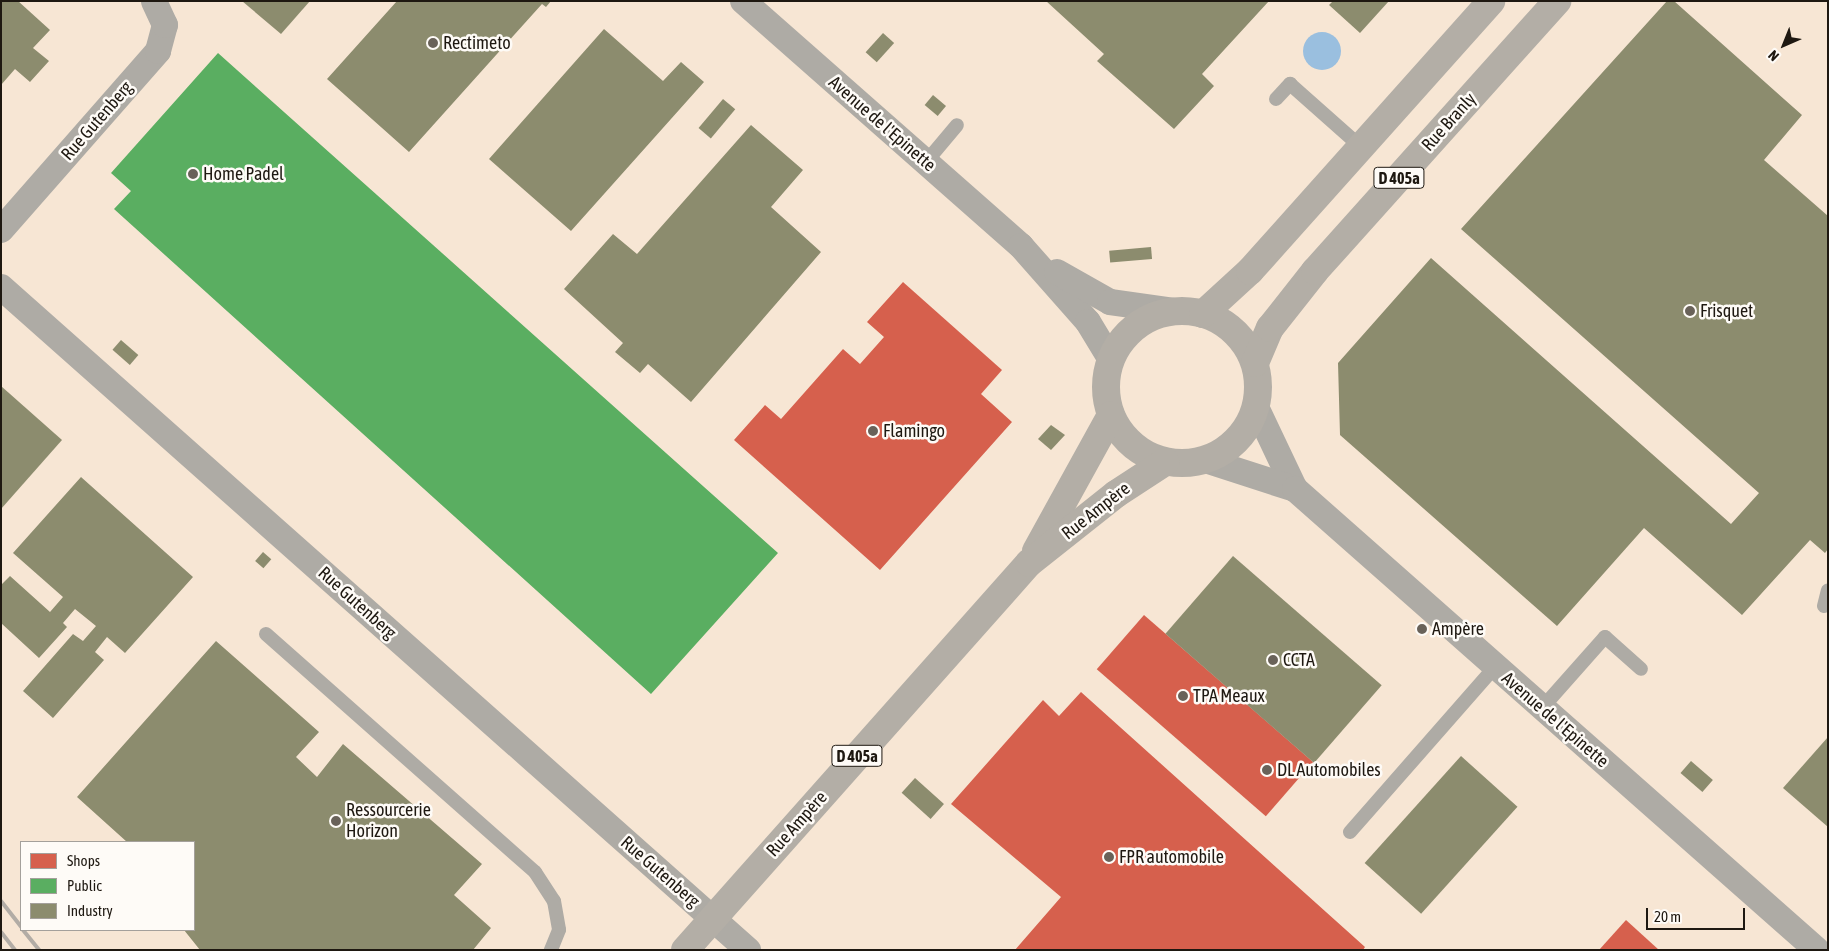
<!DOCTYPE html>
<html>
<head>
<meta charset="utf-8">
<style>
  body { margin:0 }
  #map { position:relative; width:1829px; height:951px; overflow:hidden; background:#f4eae0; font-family:"Asap Condensed",sans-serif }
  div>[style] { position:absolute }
  .built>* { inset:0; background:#f7e6d4 }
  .water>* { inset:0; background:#9abfdf }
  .round { border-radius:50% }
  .shops>* { inset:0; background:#d6604d; transform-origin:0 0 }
  .public>* { inset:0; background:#5aae61 }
  .industry>* { inset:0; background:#8c8c6e; transform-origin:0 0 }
  .lane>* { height:14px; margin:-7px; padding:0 7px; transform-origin:7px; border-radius:7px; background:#aeaba5 }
  .street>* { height:26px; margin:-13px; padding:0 13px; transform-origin:13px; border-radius:13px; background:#aeaba5 }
  .primary>* { height:28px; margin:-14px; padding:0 14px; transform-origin:14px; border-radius:14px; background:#b3aea6 }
  .primary>.ring { margin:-14px; padding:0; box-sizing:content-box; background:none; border:28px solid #b3aea6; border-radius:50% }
  .rail>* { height:4px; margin:-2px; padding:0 2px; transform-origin:2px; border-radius:2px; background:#b2aca5 }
  .dots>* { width:14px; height:14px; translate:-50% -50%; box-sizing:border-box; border:2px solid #fefbf7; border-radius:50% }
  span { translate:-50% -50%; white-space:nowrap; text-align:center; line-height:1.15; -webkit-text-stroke:5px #fefbf7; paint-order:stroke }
  .shield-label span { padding:1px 4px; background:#fefbf7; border:1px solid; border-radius:4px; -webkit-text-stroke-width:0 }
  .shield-label { font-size:16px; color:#1e1811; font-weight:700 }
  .poi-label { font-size:18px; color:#1e1811 }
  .left { translate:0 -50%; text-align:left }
  .street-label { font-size:18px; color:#1e1811 }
  .frame { position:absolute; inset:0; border:2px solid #1e1811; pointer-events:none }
  .legend { position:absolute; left:20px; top:841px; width:175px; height:90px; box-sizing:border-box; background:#fefbf7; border:1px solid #a4a09b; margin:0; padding:6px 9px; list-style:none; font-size:15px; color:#1e1811 }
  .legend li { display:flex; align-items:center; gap:10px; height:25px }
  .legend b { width:25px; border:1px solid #a4a09b }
  .north { position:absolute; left:1759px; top:20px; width:50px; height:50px; -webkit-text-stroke:4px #fefbf7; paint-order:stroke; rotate:224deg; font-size:14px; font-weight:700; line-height:20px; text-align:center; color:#1e1811 }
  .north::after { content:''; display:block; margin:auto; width:18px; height:22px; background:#1e1811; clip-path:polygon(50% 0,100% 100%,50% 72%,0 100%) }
  .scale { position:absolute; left:1646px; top:908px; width:99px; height:22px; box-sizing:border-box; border:2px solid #1e1811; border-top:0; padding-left:6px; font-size:15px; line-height:18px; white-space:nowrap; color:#1e1811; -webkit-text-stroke:4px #fefbf7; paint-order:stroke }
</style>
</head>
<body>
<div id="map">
  <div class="built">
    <div style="clip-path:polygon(evenodd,1px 1px,1828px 1px,1828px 950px,1px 950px,1px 1px,21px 842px,194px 842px,194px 930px,21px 930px,21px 842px)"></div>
  </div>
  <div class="water">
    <div class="round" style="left:1303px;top:32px;width:38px;height:38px"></div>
  </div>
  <div class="shops">
    <div style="clip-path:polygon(903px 282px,1002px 370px,981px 394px,1012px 422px,880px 570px,734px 440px,765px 405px,781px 419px,843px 349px,860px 364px,884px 337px,867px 322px)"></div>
    <div style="left:1144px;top:615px;width:224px;height:72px;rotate:41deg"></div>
    <div style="clip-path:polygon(1081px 692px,1365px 947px,1363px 950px,1015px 950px,1061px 897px,951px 804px,1043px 700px,1059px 716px)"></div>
    <div style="clip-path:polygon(1626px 920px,1659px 950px,1599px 950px)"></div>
  </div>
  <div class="public">
    <div style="clip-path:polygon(218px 53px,778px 553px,651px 694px,114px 209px,131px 191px,111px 173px)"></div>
  </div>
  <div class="industry">
    <div style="clip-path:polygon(1px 1px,18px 1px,50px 30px,33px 48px,49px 61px,30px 82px,15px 69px,1px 85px)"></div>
    <div style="clip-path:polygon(242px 1px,310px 1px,281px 34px)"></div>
    <div style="clip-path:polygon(397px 1px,551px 1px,546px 7px,542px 4px,409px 152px,327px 79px)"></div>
    <div style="clip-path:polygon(1046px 1px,1269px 1px,1202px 74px,1214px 86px,1174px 129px,1097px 61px,1104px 54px)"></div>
    <div style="clip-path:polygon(1333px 1px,1364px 2px,1389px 1px,1360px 33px,1329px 5px)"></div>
    <div style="clip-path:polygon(1667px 1px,1674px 1px,1802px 115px,1764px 160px,1828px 216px,1828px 549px,1825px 553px,1810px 540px,1742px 615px,1644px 528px,1557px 626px,1340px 435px,1338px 363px,1431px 258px,1731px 524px,1759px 493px,1461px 229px)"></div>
    <div style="clip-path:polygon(604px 29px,663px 81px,681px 62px,704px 82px,571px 231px,489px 159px)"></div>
    <div style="left:883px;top:33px;width:15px;height:26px;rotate:42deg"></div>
    <div style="left:933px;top:95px;width:17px;height:13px;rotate:40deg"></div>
    <div style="left:723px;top:99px;width:16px;height:38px;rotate:40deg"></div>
    <div style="clip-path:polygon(751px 125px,803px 170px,771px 207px,821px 252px,691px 402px,648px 364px,640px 373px,615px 352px,623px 343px,564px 289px,613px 234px,637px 254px)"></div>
    <div style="left:1151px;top:247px;width:12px;height:42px;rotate:85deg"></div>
    <div style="left:121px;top:340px;width:23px;height:13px;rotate:41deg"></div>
    <div style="clip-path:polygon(1px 386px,62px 440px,1px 509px)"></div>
    <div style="clip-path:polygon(1051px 425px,1065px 435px,1051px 450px,1038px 439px)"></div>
    <div style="clip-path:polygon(81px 477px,193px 577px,125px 653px,107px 637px,95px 652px,104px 660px,53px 718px,23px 691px,73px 634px,83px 641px,96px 626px,75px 609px,63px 623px,67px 627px,39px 658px,1px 623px,1px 585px,10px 576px,50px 612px,63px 597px,13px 553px)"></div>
    <div style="left:263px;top:552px;width:11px;height:12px;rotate:41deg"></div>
    <div style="left:1233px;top:556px;width:197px;height:103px;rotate:41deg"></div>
    <div style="clip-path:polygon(216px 641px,319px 732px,296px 757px,317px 777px,343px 744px,482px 864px,454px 895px,491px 928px,473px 950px,200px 950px,184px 930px,194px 930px,194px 842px,127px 842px,77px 797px)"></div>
    <div style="clip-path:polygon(1828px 737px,1828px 827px,1783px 788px)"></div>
    <div style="left:1461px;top:756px;width:76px;height:144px;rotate:42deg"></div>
    <div style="left:1691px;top:761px;width:29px;height:16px;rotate:41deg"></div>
    <div style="left:915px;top:778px;width:39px;height:20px;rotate:42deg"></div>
  </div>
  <div class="lane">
    <div style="left:1276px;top:99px;width:21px;rotate:-47deg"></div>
    <div style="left:1290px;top:84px;width:95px;rotate:41.6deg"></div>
    <div style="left:926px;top:162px;width:48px;rotate:-50deg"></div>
    <div style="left:1824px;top:606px;width:16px;rotate:-76deg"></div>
    <div style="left:266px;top:634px;width:359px;rotate:41.5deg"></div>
    <div style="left:535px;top:872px;width:35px;rotate:57deg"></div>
    <div style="left:554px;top:901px;width:29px;rotate:80deg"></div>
    <div style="left:559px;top:930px;width:22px;rotate:112deg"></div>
    <div style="left:1542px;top:708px;width:95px;rotate:-48.4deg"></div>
    <div style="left:1605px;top:637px;width:48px;rotate:41.6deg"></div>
    <div style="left:1350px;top:832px;width:220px;rotate:-48.7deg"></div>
  </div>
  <div class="street">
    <div style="left:743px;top:1px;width:371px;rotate:41.4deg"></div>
    <div style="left:1021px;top:246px;width:101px;rotate:48.6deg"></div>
    <div style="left:1088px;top:322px;width:44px;rotate:58.8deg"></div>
    <div style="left:1px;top:230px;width:238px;rotate:-48.7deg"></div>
    <div style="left:158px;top:51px;width:27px;rotate:-75deg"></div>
    <div style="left:165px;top:25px;width:26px;rotate:-115deg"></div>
    <div style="left:1057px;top:272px;width:61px;rotate:29.5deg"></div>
    <div style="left:1110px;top:302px;width:66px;rotate:7.9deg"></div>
    <div style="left:1px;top:287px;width:999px;rotate:41.59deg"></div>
    <div style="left:1256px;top:407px;width:91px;rotate:64.6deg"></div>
    <div style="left:1205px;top:460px;width:95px;rotate:17.9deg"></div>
    <div style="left:1295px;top:489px;width:696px;rotate:41.45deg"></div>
  </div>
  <div class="primary">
    <div class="ring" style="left:1106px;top:311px;width:124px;height:124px"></div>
    <div style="left:1203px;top:314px;width:64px;rotate:-42.5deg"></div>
    <div style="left:1250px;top:271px;width:362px;rotate:-48.2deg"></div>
    <div style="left:1255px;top:363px;width:38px;rotate:-67deg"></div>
    <div style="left:1270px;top:328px;width:73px;rotate:-51.7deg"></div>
    <div style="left:1315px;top:271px;width:363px;rotate:-48.1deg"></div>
    <div style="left:1036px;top:551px;width:155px;rotate:-61.1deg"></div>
    <div style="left:685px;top:950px;width:518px;rotate:-48.37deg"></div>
    <div style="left:1029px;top:563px;width:111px;rotate:-38.4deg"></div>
    <div style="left:1116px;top:494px;width:59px;rotate:-33.1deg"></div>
  </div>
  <div class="rail">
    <div style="left:1px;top:901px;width:33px;rotate:52deg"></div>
    <div style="left:23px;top:930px;width:26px;rotate:51deg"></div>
    <div style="left:1px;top:932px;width:23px;rotate:52deg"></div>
  </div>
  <div class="dots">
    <div style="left:433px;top:43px;background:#696259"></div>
    <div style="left:193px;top:174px;background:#696259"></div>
    <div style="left:1690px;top:311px;background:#696259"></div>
    <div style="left:873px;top:431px;background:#696259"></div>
    <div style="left:1422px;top:629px;background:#696259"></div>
    <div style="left:1273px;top:660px;background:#696259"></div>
    <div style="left:1183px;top:696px;background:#696259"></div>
    <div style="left:1267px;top:770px;background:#696259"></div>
    <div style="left:336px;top:821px;background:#696259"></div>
    <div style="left:1109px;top:857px;background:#696259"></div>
  </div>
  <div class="shield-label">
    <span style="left:1399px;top:178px">D 405a</span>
    <span style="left:857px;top:756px">D 405a</span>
  </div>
  <div class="poi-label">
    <span class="left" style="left:443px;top:43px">Rectimeto</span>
    <span class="left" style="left:203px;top:174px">Home Padel</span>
    <span class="left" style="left:1700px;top:311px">Frisquet</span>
    <span class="left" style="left:883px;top:431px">Flamingo</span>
    <span class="left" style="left:1432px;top:629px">Ampère</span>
    <span class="left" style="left:1283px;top:660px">CCTA</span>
    <span class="left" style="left:1193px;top:696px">TPA Meaux</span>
    <span class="left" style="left:1277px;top:770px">DL Automobiles</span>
    <span class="left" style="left:346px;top:821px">Ressourcerie<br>Horizon</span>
    <span class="left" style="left:1119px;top:857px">FPR automobile</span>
  </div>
  <div class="street-label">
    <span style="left:97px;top:121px;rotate:-49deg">Rue Gutenberg</span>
    <span style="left:1449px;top:122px;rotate:-48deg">Rue Branly</span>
    <span style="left:882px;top:124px;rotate:41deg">Avenue de l'Epinette</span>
    <span style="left:1096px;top:511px;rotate:-38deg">Rue Ampère</span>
    <span style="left:357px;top:603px;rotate:42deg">Rue Gutenberg</span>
    <span style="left:1555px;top:720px;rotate:41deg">Avenue de l'Epinette</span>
    <span style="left:797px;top:824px;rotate:-48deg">Rue Ampère</span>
    <span style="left:660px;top:872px;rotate:41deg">Rue Gutenberg</span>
  </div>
  <div class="frame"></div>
  <ul class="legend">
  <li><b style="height:14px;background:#d6604d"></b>Shops</li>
  <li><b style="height:14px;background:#5aae61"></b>Public</li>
  <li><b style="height:14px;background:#8c8c6e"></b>Industry</li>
  </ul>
  <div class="north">N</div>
  <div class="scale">20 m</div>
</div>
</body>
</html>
